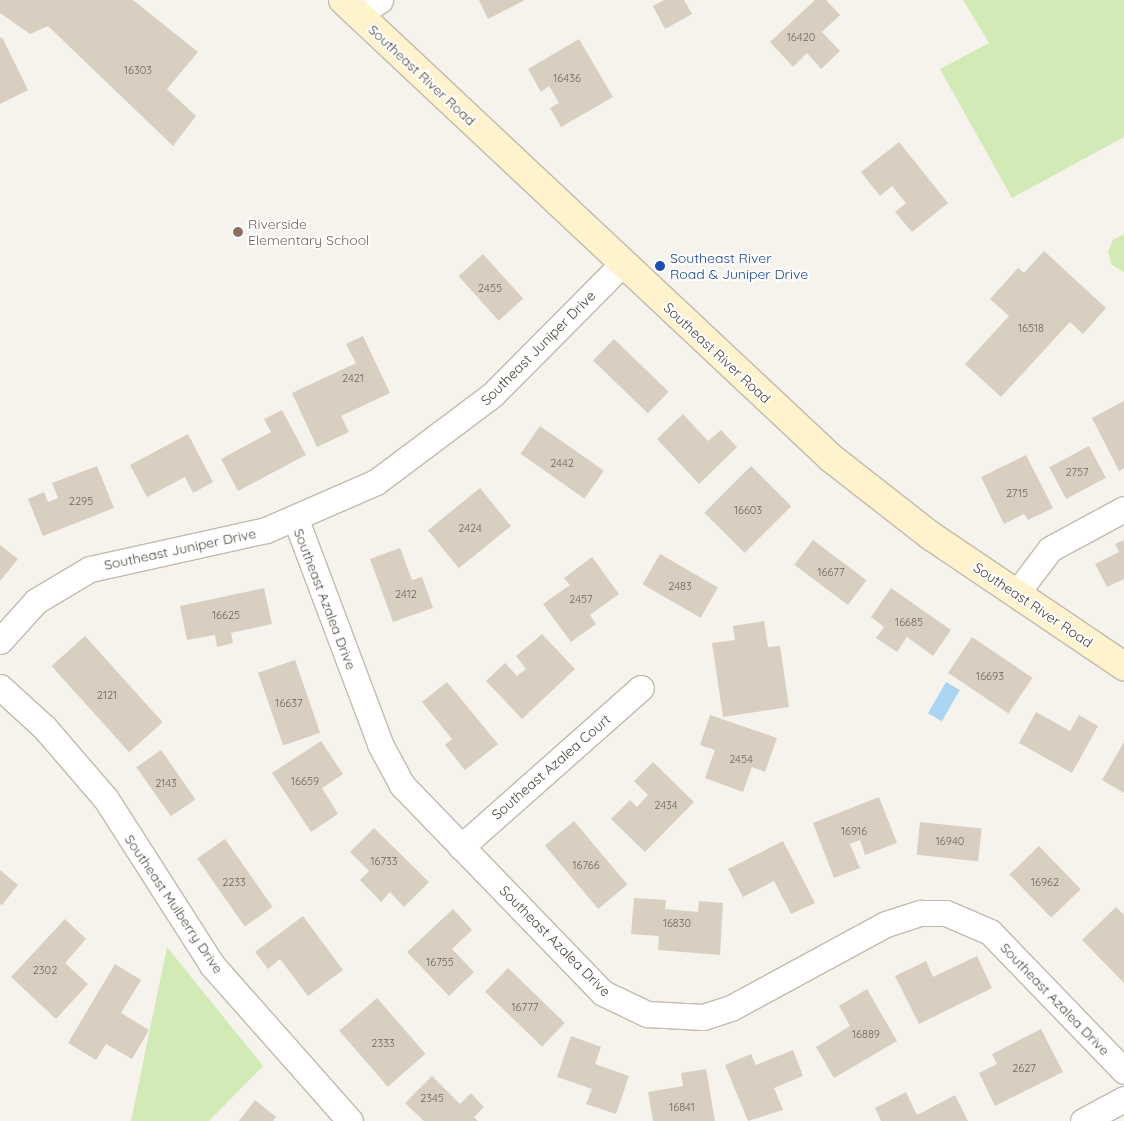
<!DOCTYPE html>
<html>
<head>
<meta charset="utf-8">
<style>
  body { margin:0 }
  #map { position:relative; width:1124px; height:1121px; overflow:hidden; background:#f6f3ec; font-family:Quicksand,sans-serif }
  div>[style] { position:absolute }
  .green>* { inset:0; background:#d2eab5 }
  .water>* { inset:0; background:#a9d4f2; transform-origin:0 0 }
  .building>* { inset:0; background:#d8cfc1; transform-origin:0 0 }
  .roads { filter:drop-shadow(1px 0 #c2bbae) drop-shadow(-1px 0 #c2bbae) drop-shadow(0 1px #c2bbae) drop-shadow(0 -1px #c2bbae) }
  .street>* { height:25px; margin:-12.5px; padding:0 12.5px; transform-origin:12.5px; border-radius:12.5px; background:#fff }
  .secondary>* { height:28px; margin:-14px; padding:0 14px; transform-origin:14px; border-radius:14px; background:#fff3cd }
  .dots>* { width:14px; height:14px; translate:-50% -50%; box-sizing:border-box; border:2px solid #fff; border-radius:50% }
  span { translate:-50% -50%; white-space:nowrap; text-align:center; line-height:1.15; -webkit-text-stroke:4px #fff; paint-order:stroke }
  .number-label { font-size:11px; color:#6e675b }
  .number-label span { -webkit-text-stroke-width:0 }
  .street-label { font-size:14px; color:#4b4439 }
  .education-label { font-size:14px; color:#785e54 }
  .left { translate:0 -50%; text-align:left }
  .transit-label { font-size:14px; color:#164399 }
</style>
</head>
<body>
<div id="map">
  <div class="green">
    <div style="clip-path:polygon(963px 0,1124px 0,1124px 137px,1012px 198px,940px 69px,989px 43px)"></div>
    <div style="clip-path:polygon(1124px 234px,1124px 272px,1112px 265px,1108px 252px,1113px 240px)"></div>
    <div style="clip-path:polygon(167px 947px,263px 1066px,209px 1121px,131px 1121px)"></div>
  </div>
  <div class="water">
    <div style="left:946px;top:682px;width:16px;height:36px;rotate:30deg"></div>
  </div>
  <div class="building">
    <div style="clip-path:polygon(0 0,133px 0,198px 52px,167px 89px,196px 116px,173px 146px,48px 26px,30px 34px,0 13px)"></div>
    <div style="clip-path:polygon(479px 0,525px 0,488px 19px)"></div>
    <div style="clip-path:polygon(664px 0,684px 0,692px 14px,665px 29px,653px 6px)"></div>
    <div style="clip-path:polygon(815px 0,826px 0,840px 15px,822px 32px,840px 51px,821px 69px,807px 53px,793px 67px,770px 42px)"></div>
    <div style="clip-path:polygon(2px 37px,28px 90px,0 104px,0 38px)"></div>
    <div style="clip-path:polygon(579px 39px,613px 97px,561px 127px,550px 108px,559px 103px,549px 86px,541px 92px,528px 69px)"></div>
    <div style="clip-path:polygon(899px 142px,948px 203px,912px 232px,895px 212px,906px 203px,892px 186px,880px 196px,861px 172px)"></div>
    <div style="clip-path:polygon(1044px 251px,1106px 308px,1083px 334px,1070px 322px,1001px 397px,965px 364px,1009px 316px,990px 299px,1018px 268px,1024px 273px)"></div>
    <div style="left:483px;top:254px;width:60px;height:33px;rotate:48deg"></div>
    <div style="clip-path:polygon(363px 336px,390px 393px,341px 416px,349px 432px,317px 447px,292px 393px,356px 363px,346px 344px)"></div>
    <div style="left:614px;top:339px;width:76px;height:30px;rotate:44deg"></div>
    <div style="clip-path:polygon(1124px 401px,1124px 468px,1119px 471px,1092px 418px)"></div>
    <div style="clip-path:polygon(282px 410px,306px 455px,238px 491px,221px 459px,271px 432px,264px 419px)"></div>
    <div style="clip-path:polygon(683px 414px,708px 441px,721px 430px,737px 447px,699px 484px,657px 439px)"></div>
    <div style="left:540px;top:426px;width:78px;height:34px;rotate:35deg"></div>
    <div style="clip-path:polygon(188px 434px,213px 482px,193px 493px,185px 477px,147px 497px,130px 465px)"></div>
    <div style="left:1089px;top:446px;width:36px;height:45px;rotate:62deg"></div>
    <div style="clip-path:polygon(1026px 455px,1053px 508px,1028px 520px,1024px 514px,1004px 524px,981px 477px)"></div>
    <div style="clip-path:polygon(97px 466px,114px 508px,43px 536px,28px 499px,44px 492px,48px 502px,58px 498px,52px 483px)"></div>
    <div style="left:751px;top:466px;width:57px;height:66px;rotate:45deg"></div>
    <div style="left:480px;top:488px;width:49px;height:67px;rotate:51deg"></div>
    <div style="left:813px;top:540px;width:67px;height:31px;rotate:37deg"></div>
    <div style="clip-path:polygon(1124px 540px,1124px 579px,1107px 587px,1095px 564px,1119px 552px,1115px 544px)"></div>
    <div style="clip-path:polygon(0 545px,18px 559px,0 581px)"></div>
    <div style="clip-path:polygon(400px 548px,412px 580px,422px 577px,433px 608px,393px 622px,370px 559px)"></div>
    <div style="left:660px;top:554px;width:67px;height:35px;rotate:30deg"></div>
    <div style="clip-path:polygon(592px 557px,619px 594px,590px 615px,596px 624px,571px 642px,543px 604px,570px 585px,564px 578px)"></div>
    <div style="clip-path:polygon(264px 588px,272px 624px,231px 633px,233px 643px,217px 647px,215px 635px,187px 640px,180px 606px)"></div>
    <div style="clip-path:polygon(891px 588px,951px 630px,933px 656px,907px 637px,897px 652px,876px 638px,884px 627px,871px 617px)"></div>
    <div style="clip-path:polygon(764px 621px,768px 647px,780px 646px,789px 707px,723px 717px,712px 643px,735px 640px,733px 626px)"></div>
    <div style="clip-path:polygon(542px 634px,575px 669px,522px 719px,486px 681px,505px 663px,517px 676px,526px 669px,516px 656px)"></div>
    <div style="left:85px;top:636px;width:116px;height:45px;rotate:48deg"></div>
    <div style="left:972px;top:637px;width:73px;height:43px;rotate:34deg"></div>
    <div style="left:295px;top:660px;width:77px;height:39px;rotate:71deg"></div>
    <div style="clip-path:polygon(447px 682px,498px 744px,465px 770px,445px 745px,452px 739px,422px 702px)"></div>
    <div style="clip-path:polygon(1036px 712px,1070px 731px,1079px 715px,1098px 726px,1072px 773px,1019px 743px)"></div>
    <div style="clip-path:polygon(710px 715px,777px 738px,765px 772px,752px 767px,743px 792px,705px 778px,715px 750px,700px 745px)"></div>
    <div style="clip-path:polygon(321px 741px,343px 774px,322px 788px,338px 814px,311px 832px,272px 773px)"></div>
    <div style="clip-path:polygon(1124px 742px,1124px 793px,1102px 780px)"></div>
    <div style="left:161px;top:750px;width:60px;height:30px;rotate:55deg"></div>
    <div style="clip-path:polygon(653px 762px,694px 802px,645px 852px,611px 819px,630px 800px,637px 807px,648px 795px,634px 781px)"></div>
    <div style="clip-path:polygon(879px 797px,897px 843px,865px 855px,860px 840px,850px 844px,860px 868px,834px 878px,813px 823px)"></div>
    <div style="left:574px;top:821px;width:83px;height:38px;rotate:50deg"></div>
    <div style="left:920px;top:822px;width:62px;height:33px;rotate:6deg"></div>
    <div style="clip-path:polygon(374px 828px,429px 882px,404px 907px,390px 892px,381px 902px,360px 880px,369px 871px,350px 852px)"></div>
    <div style="left:225px;top:839px;width:83px;height:34px;rotate:55deg"></div>
    <div style="clip-path:polygon(783px 841px,815px 903px,791px 914px,774px 881px,743px 897px,728px 869px)"></div>
    <div style="left:1039px;top:846px;width:60px;height:41px;rotate:46deg"></div>
    <div style="clip-path:polygon(0 870px,18px 885px,2px 905px,0 904px)"></div>
    <div style="clip-path:polygon(634px 898px,666px 900px,665px 909px,698px 912px,699px 901px,723px 903px,720px 955px,658px 950px,659px 936px,631px 934px)"></div>
    <div style="clip-path:polygon(1116px 907px,1124px 915px,1124px 983px,1082px 940px)"></div>
    <div style="clip-path:polygon(453px 909px,472px 930px,452px 949px,474px 972px,449px 996px,407px 952px)"></div>
    <div style="clip-path:polygon(303px 916px,343px 970px,308px 996px,280px 959px,268px 969px,255px 952px)"></div>
    <div style="clip-path:polygon(65px 919px,86px 939px,65px 963px,88px 984px,56px 1019px,11px 977px)"></div>
    <div style="clip-path:polygon(977px 956px,992px 988px,919px 1024px,895px 976px,926px 961px,933px 977px)"></div>
    <div style="clip-path:polygon(115px 964px,141px 980px,121px 1013px,149px 1030px,132px 1059px,106px 1044px,96px 1060px,68px 1043px)"></div>
    <div style="left:508px;top:968px;width:79px;height:33px;rotate:44deg"></div>
    <div style="clip-path:polygon(867px 989px,897px 1041px,834px 1078px,816px 1047px,850px 1026px,839px 1006px)"></div>
    <div style="left:377px;top:998px;width:74px;height:50px;rotate:49deg"></div>
    <div style="clip-path:polygon(1041px 1029px,1063px 1072px,995px 1106px,979px 1073px,997px 1064px,992px 1054px)"></div>
    <div style="clip-path:polygon(571px 1036px,601px 1047px,595px 1064px,629px 1076px,616px 1114px,586px 1104px,592px 1089px,557px 1077px)"></div>
    <div style="clip-path:polygon(793px 1050px,803px 1076px,774px 1088px,783px 1110px,748px 1121px,725px 1065px,751px 1054px,756px 1065px)"></div>
    <div style="clip-path:polygon(706px 1069px,715px 1121px,653px 1121px,648px 1092px,683px 1086px,681px 1073px)"></div>
    <div style="clip-path:polygon(432px 1076px,460px 1104px,471px 1093px,484px 1107px,474px 1117px,478px 1121px,424px 1121px,405px 1103px)"></div>
    <div style="clip-path:polygon(906px 1092px,917px 1115px,955px 1095px,968px 1121px,881px 1121px,875px 1108px)"></div>
    <div style="clip-path:polygon(255px 1100px,276px 1117px,273px 1121px,239px 1121px)"></div>
  </div>
  <div class="roads">
    <div class="street">
      <div style="left:358px;top:14px;width:26px;rotate:-32deg"></div>
      <div style="left:296px;top:520px;width:239px;rotate:69.4deg"></div>
      <div style="left:380px;top:744px;width:47px;rotate:61.8deg"></div>
      <div style="left:402px;top:785px;width:289px;rotate:46deg"></div>
      <div style="left:603px;top:993px;width:49px;rotate:25.5deg"></div>
      <div style="left:647px;top:1014px;width:56px;rotate:3.1deg"></div>
      <div style="left:703px;top:1017px;width:29px;rotate:-18deg"></div>
      <div style="left:731px;top:1008px;width:176px;rotate:-28.5deg"></div>
      <div style="left:886px;top:924px;width:36px;rotate:-18deg"></div>
      <div style="left:920px;top:913px;width:26px"></div>
      <div style="left:946px;top:913px;width:48px;rotate:23.4deg"></div>
      <div style="left:990px;top:932px;width:193px;rotate:46deg"></div>
      <div style="left:1016px;top:594px;width:56px;rotate:-52.9deg"></div>
      <div style="left:1050px;top:549px;width:84px;rotate:-28.4deg"></div>
      <div style="left:0;top:641px;width:54px;rotate:-48deg"></div>
      <div style="left:36px;top:601px;width:63px;rotate:-30.7deg"></div>
      <div style="left:90px;top:569px;width:180px;rotate:-12.5deg"></div>
      <div style="left:266px;top:530px;width:120px;rotate:-23.6deg"></div>
      <div style="left:376px;top:482px;width:145px;rotate:-36.9deg"></div>
      <div style="left:492px;top:395px;width:185px;rotate:-45.2deg"></div>
      <div style="left:0;top:687px;width:59px;rotate:42.3deg"></div>
      <div style="left:44px;top:727px;width:95px;rotate:49.3deg"></div>
      <div style="left:106px;top:799px;width:197px;rotate:57.4deg"></div>
      <div style="left:212px;top:965px;width:208px;rotate:48.5deg"></div>
      <div style="left:461px;top:847px;width:240px;rotate:-41.5deg"></div>
      <div style="left:1083px;top:1121px;width:47px;rotate:-28.2deg"></div>
    </div>
    <div class="secondary">
      <div style="left:343px;top:0;width:669px;rotate:43.18deg"></div>
      <div style="left:831px;top:458px;width:127px;rotate:38deg"></div>
      <div style="left:931px;top:536px;width:233px;rotate:34deg"></div>
    </div>
  </div>
  <div class="dots">
    <div style="left:238px;top:232px;background:#8d6e63"></div>
    <div style="left:660px;top:266px;background:#1a4fb4"></div>
  </div>
  <div class="number-label">
    <span style="left:801px;top:37px">16420</span>
    <span style="left:138px;top:70px">16303</span>
    <span style="left:567px;top:78px">16436</span>
    <span style="left:490px;top:288px">2455</span>
    <span style="left:1031px;top:328px">16518</span>
    <span style="left:353px;top:378px">2421</span>
    <span style="left:562px;top:463px">2442</span>
    <span style="left:1077px;top:472px">2757</span>
    <span style="left:1017px;top:493px">2715</span>
    <span style="left:81px;top:501px">2295</span>
    <span style="left:748px;top:510px">16603</span>
    <span style="left:470px;top:528px">2424</span>
    <span style="left:831px;top:572px">16677</span>
    <span style="left:680px;top:586px">2483</span>
    <span style="left:406px;top:594px">2412</span>
    <span style="left:581px;top:599px">2457</span>
    <span style="left:226px;top:615px">16625</span>
    <span style="left:909px;top:622px">16685</span>
    <span style="left:990px;top:676px">16693</span>
    <span style="left:107px;top:695px">2121</span>
    <span style="left:289px;top:703px">16637</span>
    <span style="left:741px;top:759px">2454</span>
    <span style="left:305px;top:781px">16659</span>
    <span style="left:166px;top:783px">2143</span>
    <span style="left:666px;top:805px">2434</span>
    <span style="left:854px;top:831px">16916</span>
    <span style="left:950px;top:841px">16940</span>
    <span style="left:384px;top:861px">16733</span>
    <span style="left:586px;top:865px">16766</span>
    <span style="left:234px;top:882px">2233</span>
    <span style="left:1045px;top:882px">16962</span>
    <span style="left:677px;top:923px">16830</span>
    <span style="left:440px;top:962px">16755</span>
    <span style="left:45px;top:970px">2302</span>
    <span style="left:525px;top:1007px">16777</span>
    <span style="left:866px;top:1034px">16889</span>
    <span style="left:383px;top:1043px">2333</span>
    <span style="left:1024px;top:1068px">2627</span>
    <span style="left:432px;top:1098px">2345</span>
    <span style="left:682px;top:1107px">16841</span>
  </div>
  <div class="street-label">
    <span style="left:422px;top:75px;rotate:43deg">Southeast River Road</span>
    <span style="left:538px;top:348px;rotate:-45deg">Southeast Juniper Drive</span>
    <span style="left:717px;top:353px;rotate:43deg">Southeast River Road</span>
    <span style="left:180px;top:549px;rotate:-12deg">Southeast Juniper Drive</span>
    <span style="left:325px;top:599px;rotate:69deg">Southeast Azalea Drive</span>
    <span style="left:1033px;top:605px;rotate:34deg">Southeast River Road</span>
    <span style="left:551px;top:767px;rotate:-41deg">Southeast Azalea Court</span>
    <span style="left:174px;top:904px;rotate:56deg">Southeast Mulberry Drive</span>
    <span style="left:555px;top:941px;rotate:45deg">Southeast Azalea Drive</span>
    <span style="left:1055px;top:999px;rotate:46deg">Southeast Azalea Drive</span>
  </div>
  <div class="education-label">
    <span class="left" style="left:248px;top:232px">Riverside<br>Elementary School</span>
  </div>
  <div class="transit-label">
    <span class="left" style="left:670px;top:266px">Southeast River<br>Road &amp; Juniper Drive</span>
  </div>
</div>
</body>
</html>
